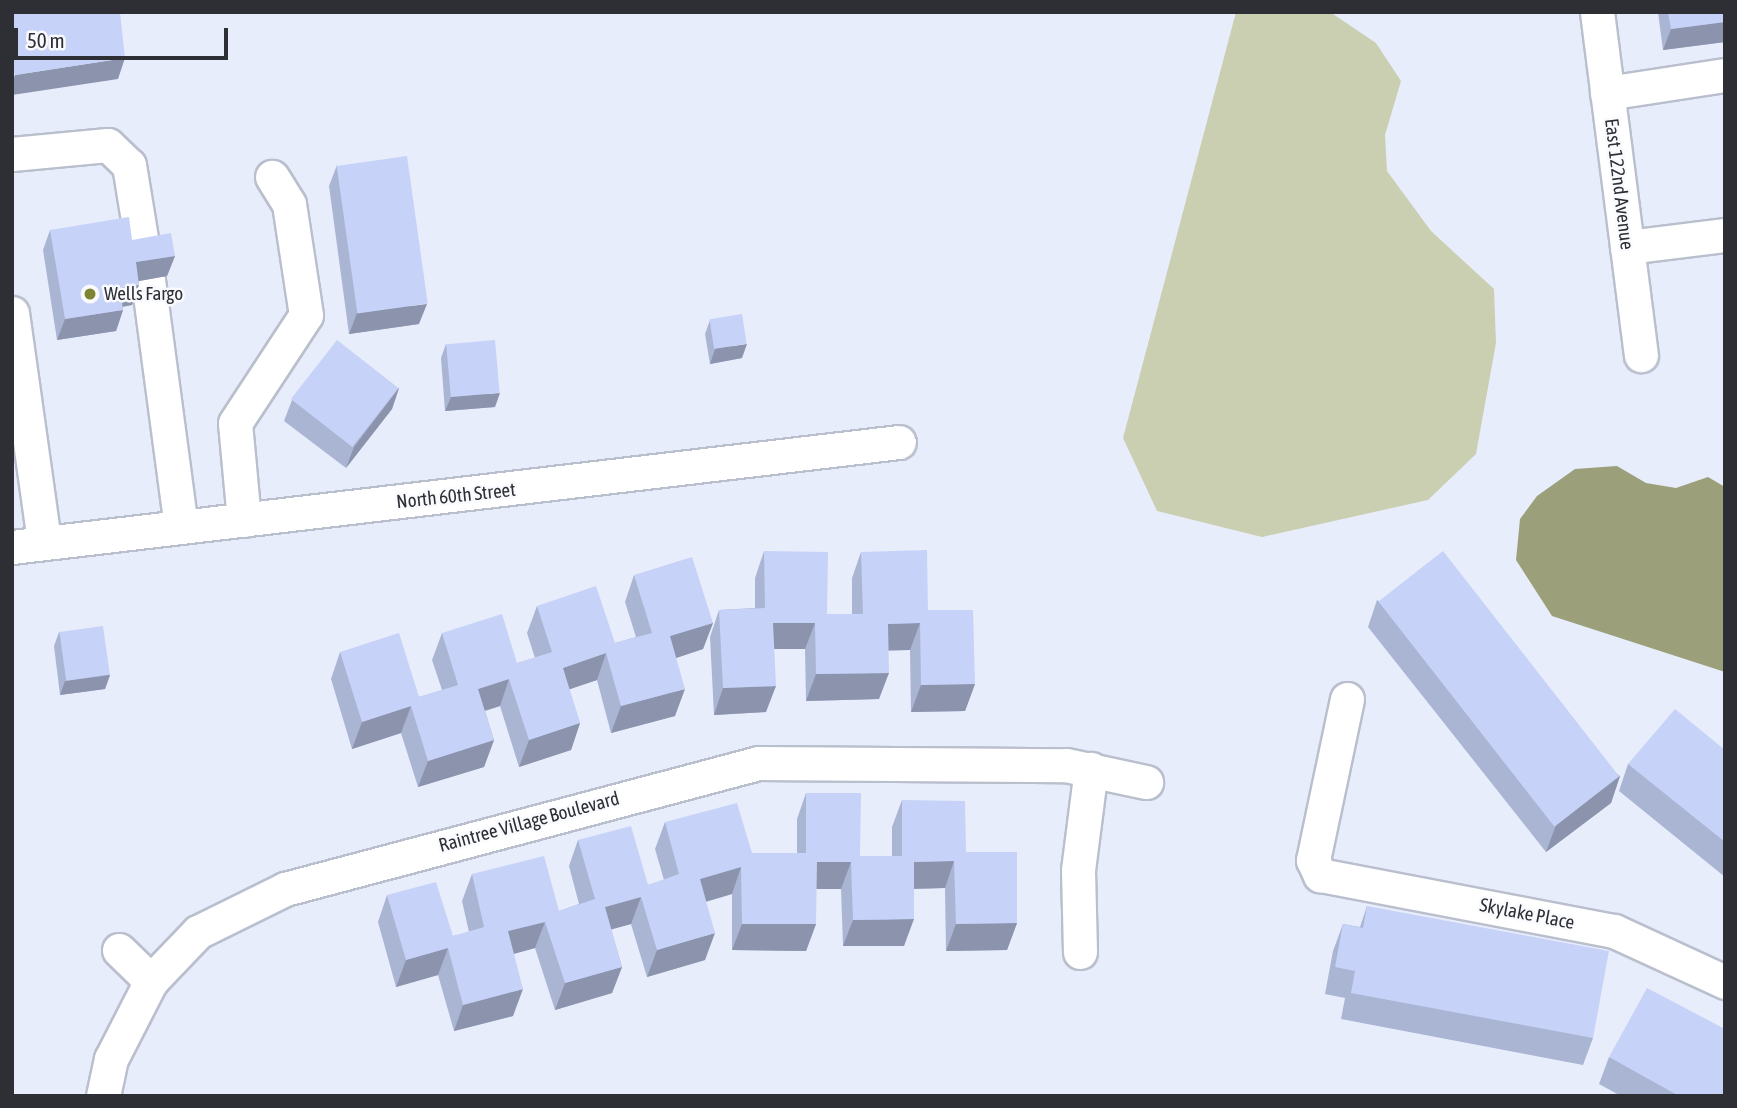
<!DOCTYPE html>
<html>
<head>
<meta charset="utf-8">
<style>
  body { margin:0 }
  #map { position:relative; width:1737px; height:1108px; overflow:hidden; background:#e8edfc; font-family:"Asap Condensed",sans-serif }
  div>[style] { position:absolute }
  .green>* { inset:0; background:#cbcfb2 }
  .water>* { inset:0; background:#9b9f7a }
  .roads { filter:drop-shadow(2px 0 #babfcd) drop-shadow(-2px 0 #babfcd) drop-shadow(0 2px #babfcd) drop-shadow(0 -2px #babfcd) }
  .minor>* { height:33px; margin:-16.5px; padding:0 16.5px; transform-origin:16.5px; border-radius:16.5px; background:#fff }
  .wall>* { inset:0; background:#aab5d4 }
  .shaded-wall>* { inset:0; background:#8b93ad }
  .building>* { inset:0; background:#c6d2f7; transform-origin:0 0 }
  .dots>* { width:19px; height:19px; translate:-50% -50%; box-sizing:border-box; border:4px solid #f9fafd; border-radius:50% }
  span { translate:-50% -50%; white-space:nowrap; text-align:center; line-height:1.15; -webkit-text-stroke:5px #f9fafd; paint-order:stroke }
  .street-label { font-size:19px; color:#2d2f34 }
  .poi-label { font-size:19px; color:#2d2f34 }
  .left { translate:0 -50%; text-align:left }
  .frame { position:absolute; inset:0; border:14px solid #2d2f34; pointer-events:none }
  .scale { position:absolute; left:14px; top:28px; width:214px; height:32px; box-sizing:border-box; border:4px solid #2d2f34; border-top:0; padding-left:9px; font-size:21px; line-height:24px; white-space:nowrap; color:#2d2f34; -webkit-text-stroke:5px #f9fafd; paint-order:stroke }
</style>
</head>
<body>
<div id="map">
  <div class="green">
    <div style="clip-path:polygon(1236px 12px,1330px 12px,1376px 43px,1401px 81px,1385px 135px,1387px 171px,1431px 231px,1494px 289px,1496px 343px,1476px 454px,1428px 500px,1262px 537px,1157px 511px,1123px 438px)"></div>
  </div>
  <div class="water">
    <div style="clip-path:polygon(1617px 466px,1646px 483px,1676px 488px,1708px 477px,1725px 487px,1725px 672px,1552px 616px,1516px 560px,1520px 519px,1537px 496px,1575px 469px)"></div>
  </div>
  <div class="roads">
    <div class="minor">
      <div style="left:1597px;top:12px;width:346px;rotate:82.7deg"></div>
      <div style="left:1607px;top:93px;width:119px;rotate:-8.7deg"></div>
      <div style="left:12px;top:154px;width:96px;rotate:-5.4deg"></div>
      <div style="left:108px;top:145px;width:29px;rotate:44deg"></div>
      <div style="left:129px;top:165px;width:93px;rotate:80.7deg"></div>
      <div style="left:1627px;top:247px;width:99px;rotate:-7deg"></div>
      <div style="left:148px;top:280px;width:249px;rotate:82.4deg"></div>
      <div style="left:12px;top:313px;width:231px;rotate:82deg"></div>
      <div style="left:244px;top:520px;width:97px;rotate:-95.3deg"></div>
      <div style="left:235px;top:423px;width:129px;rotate:-56.7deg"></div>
      <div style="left:306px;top:315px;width:112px;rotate:-98.7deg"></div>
      <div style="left:289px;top:204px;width:32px;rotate:-122deg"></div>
      <div style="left:12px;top:547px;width:893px;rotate:-6.75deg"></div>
      <div style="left:1347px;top:699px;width:165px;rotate:101.9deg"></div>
      <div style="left:1313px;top:860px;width:17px;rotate:65deg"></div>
      <div style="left:1320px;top:875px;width:299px;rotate:10.8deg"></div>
      <div style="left:1614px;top:931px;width:122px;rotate:24.7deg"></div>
      <div style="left:119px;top:950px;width:45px;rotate:44.1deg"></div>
      <div style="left:1080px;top:952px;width:82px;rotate:-91.4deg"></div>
      <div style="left:1078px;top:870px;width:102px;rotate:-82.7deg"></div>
      <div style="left:103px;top:1096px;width:38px;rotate:-78deg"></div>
      <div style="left:111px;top:1059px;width:88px;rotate:-62.9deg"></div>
      <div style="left:151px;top:981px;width:68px;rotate:-46.2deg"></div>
      <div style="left:198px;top:932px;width:97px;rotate:-26.3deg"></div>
      <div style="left:285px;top:889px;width:489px;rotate:-14.9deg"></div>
      <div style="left:758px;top:763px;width:308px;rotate:0.4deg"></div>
      <div style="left:1066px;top:765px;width:82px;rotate:12deg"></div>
    </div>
  </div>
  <div class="wall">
    <div style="clip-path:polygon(1658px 12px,1725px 12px,1725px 42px,1663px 50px)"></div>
    <div style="clip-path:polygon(337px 165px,419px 324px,349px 334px,329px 186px)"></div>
    <div style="clip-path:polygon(50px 230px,132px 240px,175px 256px,167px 276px,139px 281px,132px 305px,123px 307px,123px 310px,116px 331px,57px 340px,43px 250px)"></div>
    <div style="clip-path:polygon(710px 320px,742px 358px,710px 364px,705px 334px)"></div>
    <div style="clip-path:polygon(446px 344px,495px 407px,445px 411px,441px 358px)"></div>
    <div style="clip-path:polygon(399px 388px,392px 409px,346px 468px,284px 421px,292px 400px)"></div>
    <div style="clip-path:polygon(764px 551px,827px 614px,852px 614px,852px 578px,861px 552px,928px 610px,975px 684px,965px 711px,911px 712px,910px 650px,888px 650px,879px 699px,806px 701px,805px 649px,774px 649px,766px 712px,714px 715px,710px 637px,719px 610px,755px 608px,755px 578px)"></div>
    <div style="clip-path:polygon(634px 575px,713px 623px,703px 649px,676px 658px,675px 716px,611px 733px,597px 680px,569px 689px,580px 723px,571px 750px,519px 767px,500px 706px,485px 711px,494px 740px,484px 767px,418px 787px,401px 733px,352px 749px,331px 679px,340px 652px,419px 697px,442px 690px,432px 660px,442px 633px,517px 663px,535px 658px,527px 633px,537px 606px,615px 643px,636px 637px,625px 602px)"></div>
    <div style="clip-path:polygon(1377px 600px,1620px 776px,1611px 803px,1546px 852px,1368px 627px)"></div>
    <div style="clip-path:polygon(59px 632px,110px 675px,105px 689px,60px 695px,54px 646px)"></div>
    <div style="clip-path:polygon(1725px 750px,1725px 877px,1619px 791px,1628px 764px)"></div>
    <div style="clip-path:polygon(806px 793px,860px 856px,892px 856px,892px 827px,902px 800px,966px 852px,1017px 923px,1007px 950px,946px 951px,945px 888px,914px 889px,904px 946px,843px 946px,841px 889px,816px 889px,816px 924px,806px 951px,732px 950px,732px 894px,706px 902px,705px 960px,647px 977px,631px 924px,611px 929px,622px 967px,612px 993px,555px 1010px,535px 948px,514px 954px,513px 1016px,454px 1031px,438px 975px,396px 987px,378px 922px,387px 895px,453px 936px,469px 932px,462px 901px,472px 874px,559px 911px,579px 904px,569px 866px,578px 840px,648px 885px,664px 880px,655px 849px,665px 822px,752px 853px,797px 853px,797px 819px)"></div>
    <div style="clip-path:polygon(1367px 906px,1593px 1038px,1583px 1065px,1341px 1019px,1345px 998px,1325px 994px,1333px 951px,1343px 924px,1360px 927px)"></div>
    <div style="clip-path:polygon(1609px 1057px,1725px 1096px,1621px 1096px,1599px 1084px)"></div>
  </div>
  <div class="shaded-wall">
    <div style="clip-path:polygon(1725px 22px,1725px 42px,1663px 50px,1671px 29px)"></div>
    <div style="clip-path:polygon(125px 58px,118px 79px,12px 95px,12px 82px,15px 75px)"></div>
    <div style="clip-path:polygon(175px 256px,167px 276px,128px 283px,136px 262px)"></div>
    <div style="clip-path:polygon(139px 285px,132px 305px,112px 308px,120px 288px)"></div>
    <div style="clip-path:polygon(427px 304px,419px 324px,349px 334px,357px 313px)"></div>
    <div style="clip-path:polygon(123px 310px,116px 331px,57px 340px,65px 319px)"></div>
    <div style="clip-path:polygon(747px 344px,742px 358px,710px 364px,715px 349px)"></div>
    <div style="clip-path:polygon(399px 388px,392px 409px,346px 468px,354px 447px)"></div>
    <div style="clip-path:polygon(500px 393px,495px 407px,445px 411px,451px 397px)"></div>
    <div style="clip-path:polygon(713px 623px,703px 649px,661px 663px,670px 636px)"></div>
    <div style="clip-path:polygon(773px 623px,815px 623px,805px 649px,763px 649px)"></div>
    <div style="clip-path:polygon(920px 623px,910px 650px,878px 651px,888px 624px)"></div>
    <div style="clip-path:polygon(606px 653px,597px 680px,553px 695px,563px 668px)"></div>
    <div style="clip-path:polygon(889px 673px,879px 699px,806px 701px,816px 674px)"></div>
    <div style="clip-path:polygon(110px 675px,105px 689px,60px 695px,65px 681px)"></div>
    <div style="clip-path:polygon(509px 679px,500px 706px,468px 716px,478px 689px)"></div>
    <div style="clip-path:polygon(975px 684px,965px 711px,911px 712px,921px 685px)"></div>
    <div style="clip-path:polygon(776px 686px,766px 712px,714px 715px,723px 688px)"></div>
    <div style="clip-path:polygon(685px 689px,675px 716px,611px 733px,621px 706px)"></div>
    <div style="clip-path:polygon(411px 706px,401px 733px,352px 749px,362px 722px)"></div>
    <div style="clip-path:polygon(580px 723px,571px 750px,519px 767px,529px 740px)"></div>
    <div style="clip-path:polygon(494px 740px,484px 767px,418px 787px,428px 761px)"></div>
    <div style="clip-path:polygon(1620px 776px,1611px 803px,1546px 852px,1556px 825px)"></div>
    <div style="clip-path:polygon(954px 861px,945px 888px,905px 889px,914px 862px)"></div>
    <div style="clip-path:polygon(817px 862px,851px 862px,841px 889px,807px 889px)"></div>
    <div style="clip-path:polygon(741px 867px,732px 894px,690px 906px,700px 879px)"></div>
    <div style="clip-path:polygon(641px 897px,631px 924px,595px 934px,605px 907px)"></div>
    <div style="clip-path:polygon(914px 919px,904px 946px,843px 946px,853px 920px)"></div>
    <div style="clip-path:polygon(545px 922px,535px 948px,498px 958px,508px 931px)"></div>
    <div style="clip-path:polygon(1017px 923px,1007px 950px,946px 951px,956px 924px)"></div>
    <div style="clip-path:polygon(742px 924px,816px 924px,806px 951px,732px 950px)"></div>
    <div style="clip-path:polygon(715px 933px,705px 960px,647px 977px,657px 950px)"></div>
    <div style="clip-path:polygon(448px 948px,438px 975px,396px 987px,406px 960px)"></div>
    <div style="clip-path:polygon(622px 967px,612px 993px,555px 1010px,565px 983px)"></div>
    <div style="clip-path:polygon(523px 989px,513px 1016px,454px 1031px,463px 1005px)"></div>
  </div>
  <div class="building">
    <div style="clip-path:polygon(12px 12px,120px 12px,125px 58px,15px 75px,12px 66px)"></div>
    <div style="clip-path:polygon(1668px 12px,1725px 12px,1725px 22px,1671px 29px)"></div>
    <div style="left:407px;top:156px;width:149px;height:71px;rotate:82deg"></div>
    <div style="clip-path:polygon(129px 217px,132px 240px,171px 233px,175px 256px,136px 262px,139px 285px,120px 288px,123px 310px,65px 319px,50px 230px)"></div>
    <div style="left:742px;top:314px;width:30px;height:33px;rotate:81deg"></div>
    <div style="left:337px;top:340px;width:78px;height:75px;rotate:38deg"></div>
    <div style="left:495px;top:340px;width:53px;height:49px;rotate:85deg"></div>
    <div style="clip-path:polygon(927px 550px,928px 610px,973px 610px,975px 684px,921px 685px,920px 623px,888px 624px,889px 673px,816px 674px,815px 623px,773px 623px,776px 686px,723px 688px,719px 610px,765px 608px,764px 551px,828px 552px,827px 614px,863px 614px,861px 552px)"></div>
    <div style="left:1443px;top:551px;width:286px;height:82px;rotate:52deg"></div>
    <div style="clip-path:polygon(692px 557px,713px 623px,670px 636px,685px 689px,621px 706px,606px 653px,563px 668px,580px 723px,529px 740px,509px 679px,478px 689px,494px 740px,428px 761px,411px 706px,362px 722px,340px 652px,399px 633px,419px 697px,458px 685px,442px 633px,502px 614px,517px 663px,552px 652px,537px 606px,596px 586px,615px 643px,652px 633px,634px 575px)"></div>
    <div style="left:103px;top:626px;width:49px;height:44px;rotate:82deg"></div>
    <div style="clip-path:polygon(1675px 709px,1725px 750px,1725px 842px,1628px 764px)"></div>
    <div style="clip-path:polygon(806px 793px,861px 793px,860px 856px,902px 856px,902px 800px,965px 801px,966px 852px,1017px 852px,1017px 923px,956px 924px,954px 861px,914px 862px,914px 919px,853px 920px,851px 862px,817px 862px,816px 924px,742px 924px,741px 867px,700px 879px,715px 933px,657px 950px,641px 897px,605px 907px,622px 967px,565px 983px,545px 922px,508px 931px,523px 989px,463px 1005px,448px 948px,406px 960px,387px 895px,436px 882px,453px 936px,484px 927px,472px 874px,544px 856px,559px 911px,595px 899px,578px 840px,631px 826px,648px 885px,679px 874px,665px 822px,737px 803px,752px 853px,806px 853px)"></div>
    <div style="clip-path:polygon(1367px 906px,1609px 951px,1593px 1038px,1351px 993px,1355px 971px,1335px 967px,1343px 924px,1363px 928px)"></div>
    <div style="clip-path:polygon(1647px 988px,1725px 1029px,1725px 1096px,1679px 1096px,1609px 1057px)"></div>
  </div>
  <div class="dots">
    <div style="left:90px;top:294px;background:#7e8531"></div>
  </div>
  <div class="street-label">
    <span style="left:1619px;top:184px;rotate:83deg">East 122nd Avenue</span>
    <span style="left:456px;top:496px;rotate:-6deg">North 60th Street</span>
    <span style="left:529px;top:822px;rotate:-15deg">Raintree Village Boulevard</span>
    <span style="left:1527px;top:914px;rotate:11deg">Skylake Place</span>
  </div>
  <div class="poi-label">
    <span class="left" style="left:104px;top:294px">Wells Fargo</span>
  </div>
  <div class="frame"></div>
  <div class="scale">50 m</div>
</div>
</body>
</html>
